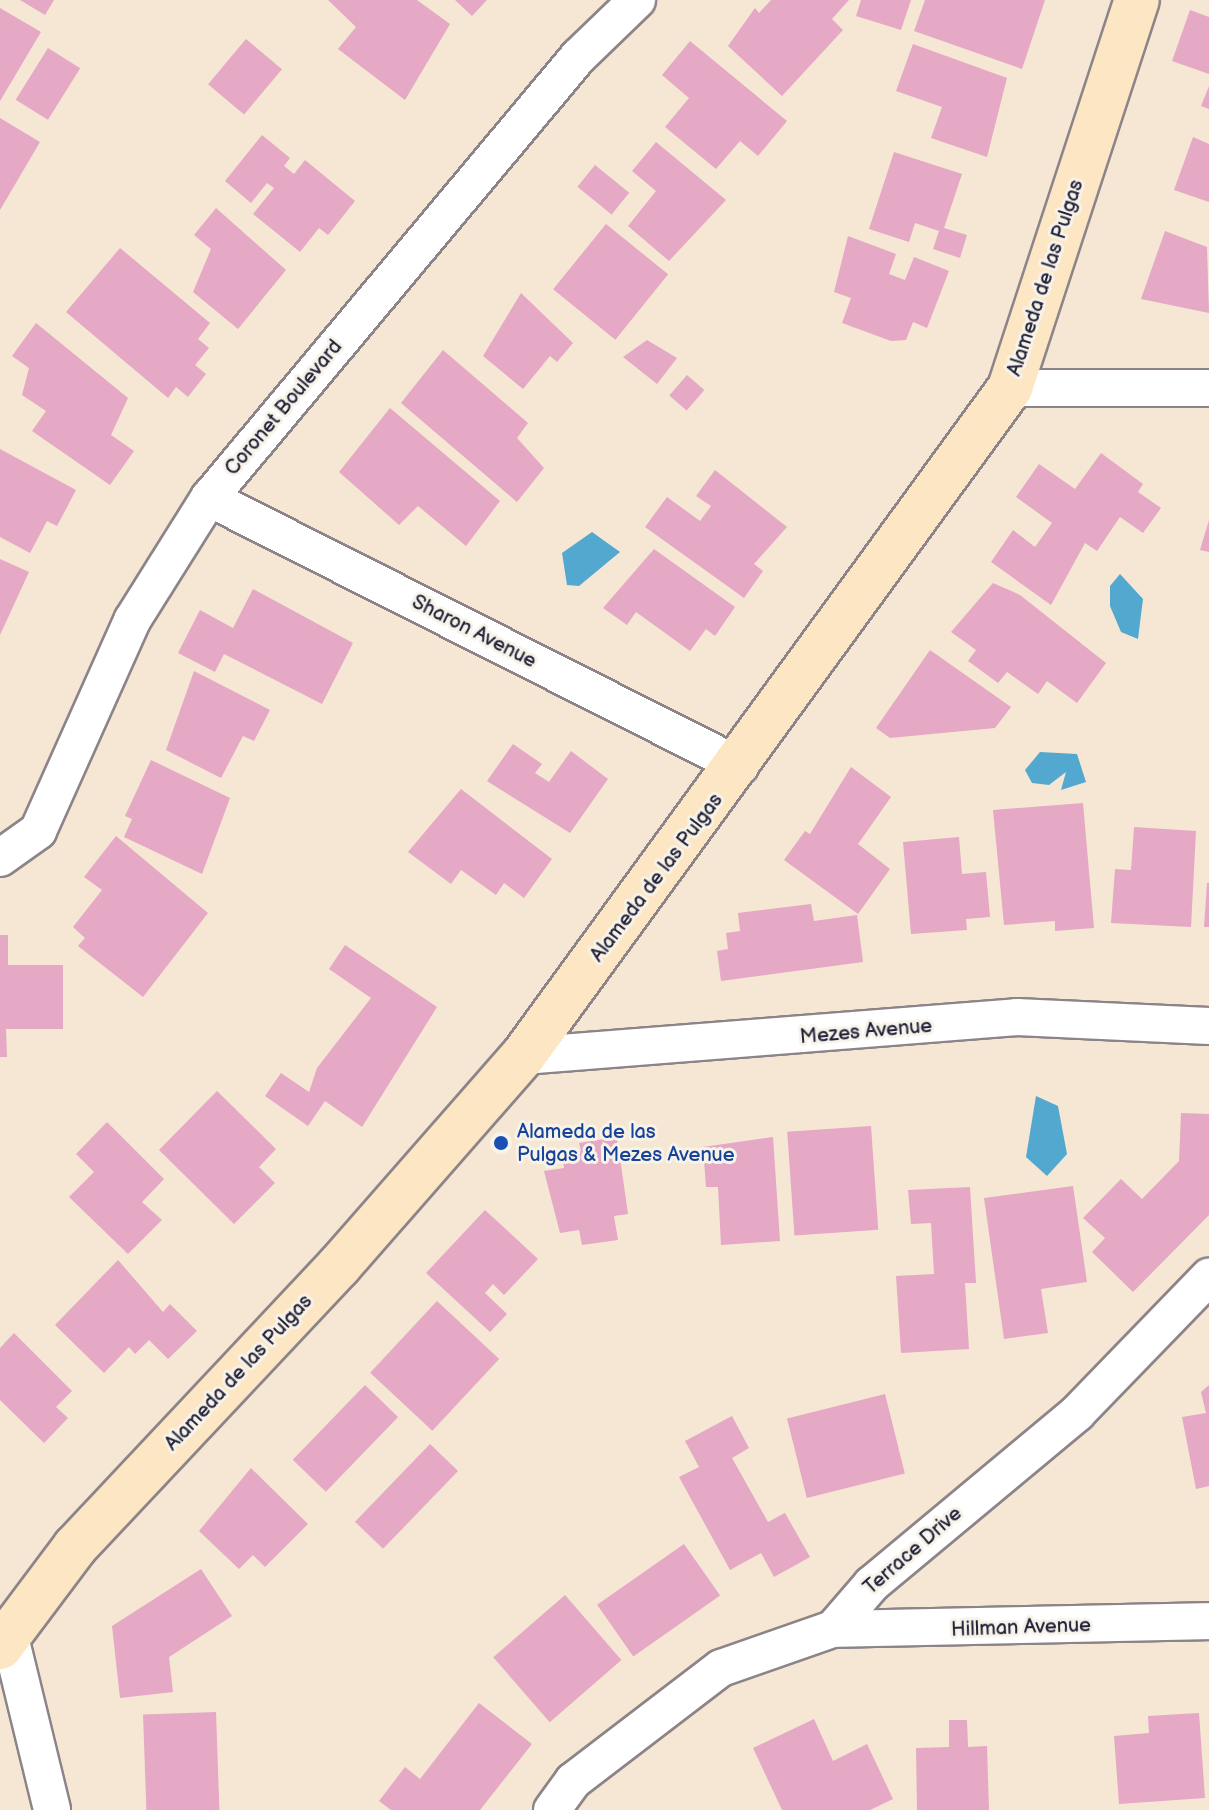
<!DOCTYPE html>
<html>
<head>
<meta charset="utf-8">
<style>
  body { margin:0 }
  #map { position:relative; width:1209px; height:1810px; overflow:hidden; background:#f5e7d4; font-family:"Balsamiq Sans",sans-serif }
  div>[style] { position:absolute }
  .water>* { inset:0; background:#53a8cf }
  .building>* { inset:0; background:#e5a8c5; transform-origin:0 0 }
  .roads { filter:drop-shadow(2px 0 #8c8488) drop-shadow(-2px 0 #8c8488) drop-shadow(0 2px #8c8488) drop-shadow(0 -2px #8c8488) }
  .street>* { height:36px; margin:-18px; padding:0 18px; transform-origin:18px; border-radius:18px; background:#fff }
  .secondary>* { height:44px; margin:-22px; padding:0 22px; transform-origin:22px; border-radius:22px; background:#fce6c4 }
  .dots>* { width:22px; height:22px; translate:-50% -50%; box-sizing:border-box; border:4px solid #f7f3e8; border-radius:50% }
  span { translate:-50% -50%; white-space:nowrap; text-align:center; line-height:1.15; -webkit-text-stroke:6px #f7f3e8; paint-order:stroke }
  .street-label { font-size:20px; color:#22223b }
  .transit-label { font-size:20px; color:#164399 }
  .left { translate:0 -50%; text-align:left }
</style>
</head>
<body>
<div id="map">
  <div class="water">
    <div style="clip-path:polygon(592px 532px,620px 552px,579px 586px,567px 585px,562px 553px)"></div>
    <div style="clip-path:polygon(1120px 574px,1143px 599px,1138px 639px,1121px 632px,1110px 606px,1110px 586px)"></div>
    <div style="clip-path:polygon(1040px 752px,1077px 754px,1086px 782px,1061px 790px,1066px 772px,1049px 785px,1032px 783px,1025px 770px)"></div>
    <div style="clip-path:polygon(1036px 1096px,1058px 1106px,1067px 1154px,1047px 1176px,1026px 1157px)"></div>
  </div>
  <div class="building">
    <div style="clip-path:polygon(20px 0,54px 0,45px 15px)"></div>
    <div style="clip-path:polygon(328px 0,417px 0,450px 24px,405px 100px,338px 49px,356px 27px)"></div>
    <div style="clip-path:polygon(455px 0,487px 0,472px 16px)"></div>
    <div style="clip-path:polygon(771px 0,849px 0,832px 19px,843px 30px,782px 96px,728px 46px,755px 8px,759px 13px)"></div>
    <div style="clip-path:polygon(861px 0,911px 0,901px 30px,856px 16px)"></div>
    <div style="clip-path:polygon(925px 0,1045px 0,1022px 69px,914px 31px)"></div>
    <div style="clip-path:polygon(0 8px,41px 32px,0 101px)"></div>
    <div style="clip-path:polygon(1190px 10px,1209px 17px,1209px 74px,1172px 61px)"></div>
    <div style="left:246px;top:39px;width:47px;height:59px;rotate:40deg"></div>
    <div style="clip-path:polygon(690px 41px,787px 121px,758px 156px,740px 141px,716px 169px,665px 127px,689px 98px,662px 75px)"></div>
    <div style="clip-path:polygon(913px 44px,1007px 78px,987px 157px,931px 138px,942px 107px,896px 91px)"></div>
    <div style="left:48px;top:48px;width:38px;height:61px;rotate:32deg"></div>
    <div style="clip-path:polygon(1209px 86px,1209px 109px,1201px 106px)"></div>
    <div style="clip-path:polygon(0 118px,40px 142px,0 210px)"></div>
    <div style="clip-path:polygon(262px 135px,290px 158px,284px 166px,294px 174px,305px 160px,355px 201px,328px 235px,319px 228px,300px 252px,253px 214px,274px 188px,267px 183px,251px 203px,225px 181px)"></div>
    <div style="clip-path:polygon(1193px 137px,1209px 144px,1209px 202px,1174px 190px)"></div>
    <div style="clip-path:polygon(656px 142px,726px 200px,669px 261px,628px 226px,656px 191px,632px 171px)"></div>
    <div style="clip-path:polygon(894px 152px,962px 174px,944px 228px,967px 235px,960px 258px,933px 249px,939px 231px,915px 223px,909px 242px,869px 229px)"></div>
    <div style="left:595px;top:165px;width:44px;height:28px;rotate:39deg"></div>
    <div style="clip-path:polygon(216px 208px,286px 270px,238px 329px,193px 292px,211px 249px,194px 235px)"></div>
    <div style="left:606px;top:224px;width:80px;height:84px;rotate:39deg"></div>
    <div style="clip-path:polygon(1165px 231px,1207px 247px,1209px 313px,1141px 299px)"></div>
    <div style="clip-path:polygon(848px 236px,896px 254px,889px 274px,905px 280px,914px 257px,949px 271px,927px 328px,913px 322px,906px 340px,891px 341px,842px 323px,851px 298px,834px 292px)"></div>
    <div style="clip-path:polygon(120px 248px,210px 323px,198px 339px,209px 348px,195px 365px,206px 374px,188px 397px,176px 387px,168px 398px,66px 312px)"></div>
    <div style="clip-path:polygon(521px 293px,573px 343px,557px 362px,550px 356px,523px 389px,483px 356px)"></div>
    <div style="clip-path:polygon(36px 323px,128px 398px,111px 435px,134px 451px,110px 485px,32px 431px,46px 411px,22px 395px,29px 368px,12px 356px)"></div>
    <div style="clip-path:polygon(647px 340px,677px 358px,657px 384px,623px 357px)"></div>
    <div style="clip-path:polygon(443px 350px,528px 423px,517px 438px,544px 468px,517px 502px,401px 403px)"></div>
    <div style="left:687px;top:375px;width:23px;height:27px;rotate:41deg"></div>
    <div style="clip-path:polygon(390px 408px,500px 501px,466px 546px,418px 506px,399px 525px,339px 472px)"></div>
    <div style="clip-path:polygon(0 449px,76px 490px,57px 526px,47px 521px,30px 553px,0 537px)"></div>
    <div style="clip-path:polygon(1101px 453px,1143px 484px,1138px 492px,1161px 508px,1143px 533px,1120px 517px,1097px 551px,1085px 543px,1051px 605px,991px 562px,1013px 530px,1035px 547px,1052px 523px,1016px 497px,1039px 464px,1075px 489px)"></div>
    <div style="clip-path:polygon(715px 470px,787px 527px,754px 564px,763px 571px,744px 598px,645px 527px,667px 497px,700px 521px,711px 506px,696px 496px)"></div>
    <div style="clip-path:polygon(1209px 520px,1209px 552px,1200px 550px)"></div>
    <div style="clip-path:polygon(654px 549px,735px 607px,715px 636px,706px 629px,690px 651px,636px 612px,627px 625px,603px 608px)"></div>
    <div style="clip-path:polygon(0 559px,29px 572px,0 635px)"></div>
    <div style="clip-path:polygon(993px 583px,1020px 595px,1106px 663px,1077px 703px,1047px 681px,1038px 694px,1007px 672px,998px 683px,968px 661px,976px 650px,951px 632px)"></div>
    <div style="clip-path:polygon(253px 589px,353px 643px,322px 704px,224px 654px,215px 672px,178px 653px,200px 610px,233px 628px)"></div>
    <div style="clip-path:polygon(930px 650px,1011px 707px,995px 728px,890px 738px,876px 728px)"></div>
    <div style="clip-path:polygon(194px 671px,270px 710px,254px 741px,243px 736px,221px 778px,166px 750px)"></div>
    <div style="clip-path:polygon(513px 744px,542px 764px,535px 773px,549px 782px,571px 751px,608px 779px,570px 833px,487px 781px)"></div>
    <div style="clip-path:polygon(151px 760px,230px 798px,202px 874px,124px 837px,132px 819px,125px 816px)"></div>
    <div style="clip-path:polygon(851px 767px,891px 797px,858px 844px,890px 869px,858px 914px,784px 860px,805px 831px,810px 834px)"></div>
    <div style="clip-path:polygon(461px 789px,552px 859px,524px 898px,504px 883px,496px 895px,461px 870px,451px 884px,408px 852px)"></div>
    <div style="clip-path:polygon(1083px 803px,1094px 928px,1055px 931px,1055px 921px,1004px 925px,993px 810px)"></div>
    <div style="clip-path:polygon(1134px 827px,1196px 831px,1191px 927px,1111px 923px,1115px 869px,1131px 870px)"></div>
    <div style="clip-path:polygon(116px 836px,208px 913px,143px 997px,78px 946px,85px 938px,73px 927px,102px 890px,84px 877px)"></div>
    <div style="clip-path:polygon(959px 837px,962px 874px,986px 872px,990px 917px,966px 919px,967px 930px,911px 934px,903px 842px)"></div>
    <div style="clip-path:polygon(1207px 883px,1209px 883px,1209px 927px,1204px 927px)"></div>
    <div style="clip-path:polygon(811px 904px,814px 921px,857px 915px,863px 962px,721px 981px,717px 951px,728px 949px,726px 933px,740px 931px,738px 913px)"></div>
    <div style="clip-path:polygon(0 935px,8px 935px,8px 965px,63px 965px,63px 1029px,6px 1029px,7px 1057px,0 1057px)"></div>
    <div style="clip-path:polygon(345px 945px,437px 1007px,362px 1127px,325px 1101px,308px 1126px,265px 1096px,281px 1073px,309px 1092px,317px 1068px,371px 998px,329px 969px)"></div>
    <div style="clip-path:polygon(217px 1091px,276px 1149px,259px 1167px,275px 1183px,234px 1224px,159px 1150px)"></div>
    <div style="clip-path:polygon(1181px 1113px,1209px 1114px,1209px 1215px,1133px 1292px,1092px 1252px,1105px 1238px,1083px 1218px,1121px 1179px,1142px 1199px,1179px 1161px)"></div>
    <div style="clip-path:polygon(107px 1122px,164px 1179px,142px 1202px,162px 1220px,128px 1254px,69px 1197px,94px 1172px,76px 1154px)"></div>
    <div style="left:871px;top:1126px;width:104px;height:84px;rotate:86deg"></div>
    <div style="clip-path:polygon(617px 1137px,628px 1214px,614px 1216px,618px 1240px,582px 1245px,579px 1230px,560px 1233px,544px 1171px,564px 1168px,562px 1154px,581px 1151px,579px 1143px)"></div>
    <div style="clip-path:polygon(773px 1137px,780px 1241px,721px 1245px,718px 1187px,706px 1187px,703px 1147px)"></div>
    <div style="clip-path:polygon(1073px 1186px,1087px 1282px,1041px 1289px,1048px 1333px,1004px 1339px,984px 1198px)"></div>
    <div style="clip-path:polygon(970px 1187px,976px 1283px,965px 1283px,969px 1349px,901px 1353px,896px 1276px,934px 1274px,931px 1223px,911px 1224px,908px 1190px)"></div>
    <div style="clip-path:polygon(485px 1210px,538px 1259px,504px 1295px,493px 1284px,485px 1293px,507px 1314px,490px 1332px,426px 1273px)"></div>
    <div style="clip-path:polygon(118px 1260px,163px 1312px,170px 1304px,197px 1331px,168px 1359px,149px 1340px,135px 1354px,129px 1347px,104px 1373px,55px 1325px)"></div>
    <div style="left:437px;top:1301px;width:85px;height:98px;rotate:43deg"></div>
    <div style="clip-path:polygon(14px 1333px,72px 1391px,56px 1407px,68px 1418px,44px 1443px,0 1400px,0 1348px)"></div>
    <div style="left:365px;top:1385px;width:46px;height:104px;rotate:44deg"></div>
    <div style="clip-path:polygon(1209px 1385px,1209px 1486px,1196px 1489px,1182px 1417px,1206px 1413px,1201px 1392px)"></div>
    <div style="left:885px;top:1394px;width:82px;height:101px;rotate:76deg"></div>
    <div style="clip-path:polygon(732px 1416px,749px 1448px,732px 1458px,768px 1522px,785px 1513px,810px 1557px,774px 1577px,761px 1553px,730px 1570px,679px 1477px,699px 1467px,685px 1441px)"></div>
    <div style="left:430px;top:1444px;width:39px;height:108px;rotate:44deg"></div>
    <div style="clip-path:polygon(251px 1468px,308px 1524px,265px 1567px,253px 1555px,239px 1569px,199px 1531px)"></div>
    <div style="left:684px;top:1544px;width:63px;height:106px;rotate:55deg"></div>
    <div style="clip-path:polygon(201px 1569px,232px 1616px,169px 1657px,173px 1692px,120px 1698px,112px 1626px)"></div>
    <div style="left:565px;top:1595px;width:86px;height:95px;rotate:49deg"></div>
    <div style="clip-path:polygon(479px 1703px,532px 1744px,480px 1810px,391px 1810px,379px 1801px,405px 1767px,420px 1779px)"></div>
    <div style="left:216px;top:1712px;width:98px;height:73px;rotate:88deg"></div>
    <div style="clip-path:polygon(1199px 1713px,1205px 1798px,1119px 1804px,1114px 1736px,1149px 1733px,1148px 1716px)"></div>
    <div style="clip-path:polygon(814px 1719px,833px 1761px,867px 1744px,893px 1799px,870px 1810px,782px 1810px,753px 1748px)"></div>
    <div style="clip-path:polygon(949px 1720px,967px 1720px,968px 1747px,987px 1746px,989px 1810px,917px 1810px,916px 1748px,949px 1747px)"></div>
  </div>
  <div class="roads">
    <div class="street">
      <div style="left:1010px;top:388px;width:199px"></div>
      <div style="left:209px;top:498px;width:595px;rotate:26.78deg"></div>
      <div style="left:0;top:858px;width:47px;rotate:-35.4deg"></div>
      <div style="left:38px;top:831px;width:232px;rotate:-65.9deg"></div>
      <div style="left:133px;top:619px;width:143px;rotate:-57.9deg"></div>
      <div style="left:209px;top:498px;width:575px;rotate:-50.08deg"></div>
      <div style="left:578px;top:57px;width:82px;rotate:-44deg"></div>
      <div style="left:523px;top:1056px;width:496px;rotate:-4.5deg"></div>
      <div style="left:1017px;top:1017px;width:192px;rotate:2.7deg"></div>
      <div style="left:833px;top:1629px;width:376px;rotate:-1.2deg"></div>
      <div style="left:9px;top:1633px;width:182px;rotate:76.3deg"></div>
      <div style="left:552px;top:1810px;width:36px;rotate:-54deg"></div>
      <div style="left:573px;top:1781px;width:186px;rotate:-37.4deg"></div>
      <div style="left:721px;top:1668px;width:119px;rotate:-19.2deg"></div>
      <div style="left:833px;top:1629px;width:60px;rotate:-49.1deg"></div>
      <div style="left:872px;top:1584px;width:267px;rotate:-39.8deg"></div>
      <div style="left:1077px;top:1413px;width:190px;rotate:-45.9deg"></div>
    </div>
    <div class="secondary">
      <div style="left:0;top:1647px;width:125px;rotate:-53.1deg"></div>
      <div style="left:75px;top:1547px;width:386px;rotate:-46.8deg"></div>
      <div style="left:339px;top:1266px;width:279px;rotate:-48.8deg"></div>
      <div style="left:523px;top:1056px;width:827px;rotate:-53.91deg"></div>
      <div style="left:1010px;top:388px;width:408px;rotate:-71.9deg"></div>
    </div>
  </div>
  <div class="dots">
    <div style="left:501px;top:1143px;background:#1a4fb4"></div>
  </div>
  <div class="street-label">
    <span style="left:1046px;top:278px;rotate:-72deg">Alameda de las Pulgas</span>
    <span style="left:284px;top:408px;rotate:-50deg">Coronet Boulevard</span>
    <span style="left:474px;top:632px;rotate:27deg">Sharon Avenue</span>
    <span style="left:657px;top:878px;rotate:-53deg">Alameda de las Pulgas</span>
    <span style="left:866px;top:1032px;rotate:-5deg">Mezes Avenue</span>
    <span style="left:239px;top:1373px;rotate:-47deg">Alameda de las Pulgas</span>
    <span style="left:913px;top:1551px;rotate:-41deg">Terrace Drive</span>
    <span style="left:1021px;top:1628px;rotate:-2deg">Hillman Avenue</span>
  </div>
  <div class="transit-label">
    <span class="left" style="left:517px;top:1144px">Alameda de las<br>Pulgas &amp; Mezes Avenue</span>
  </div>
</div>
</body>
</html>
